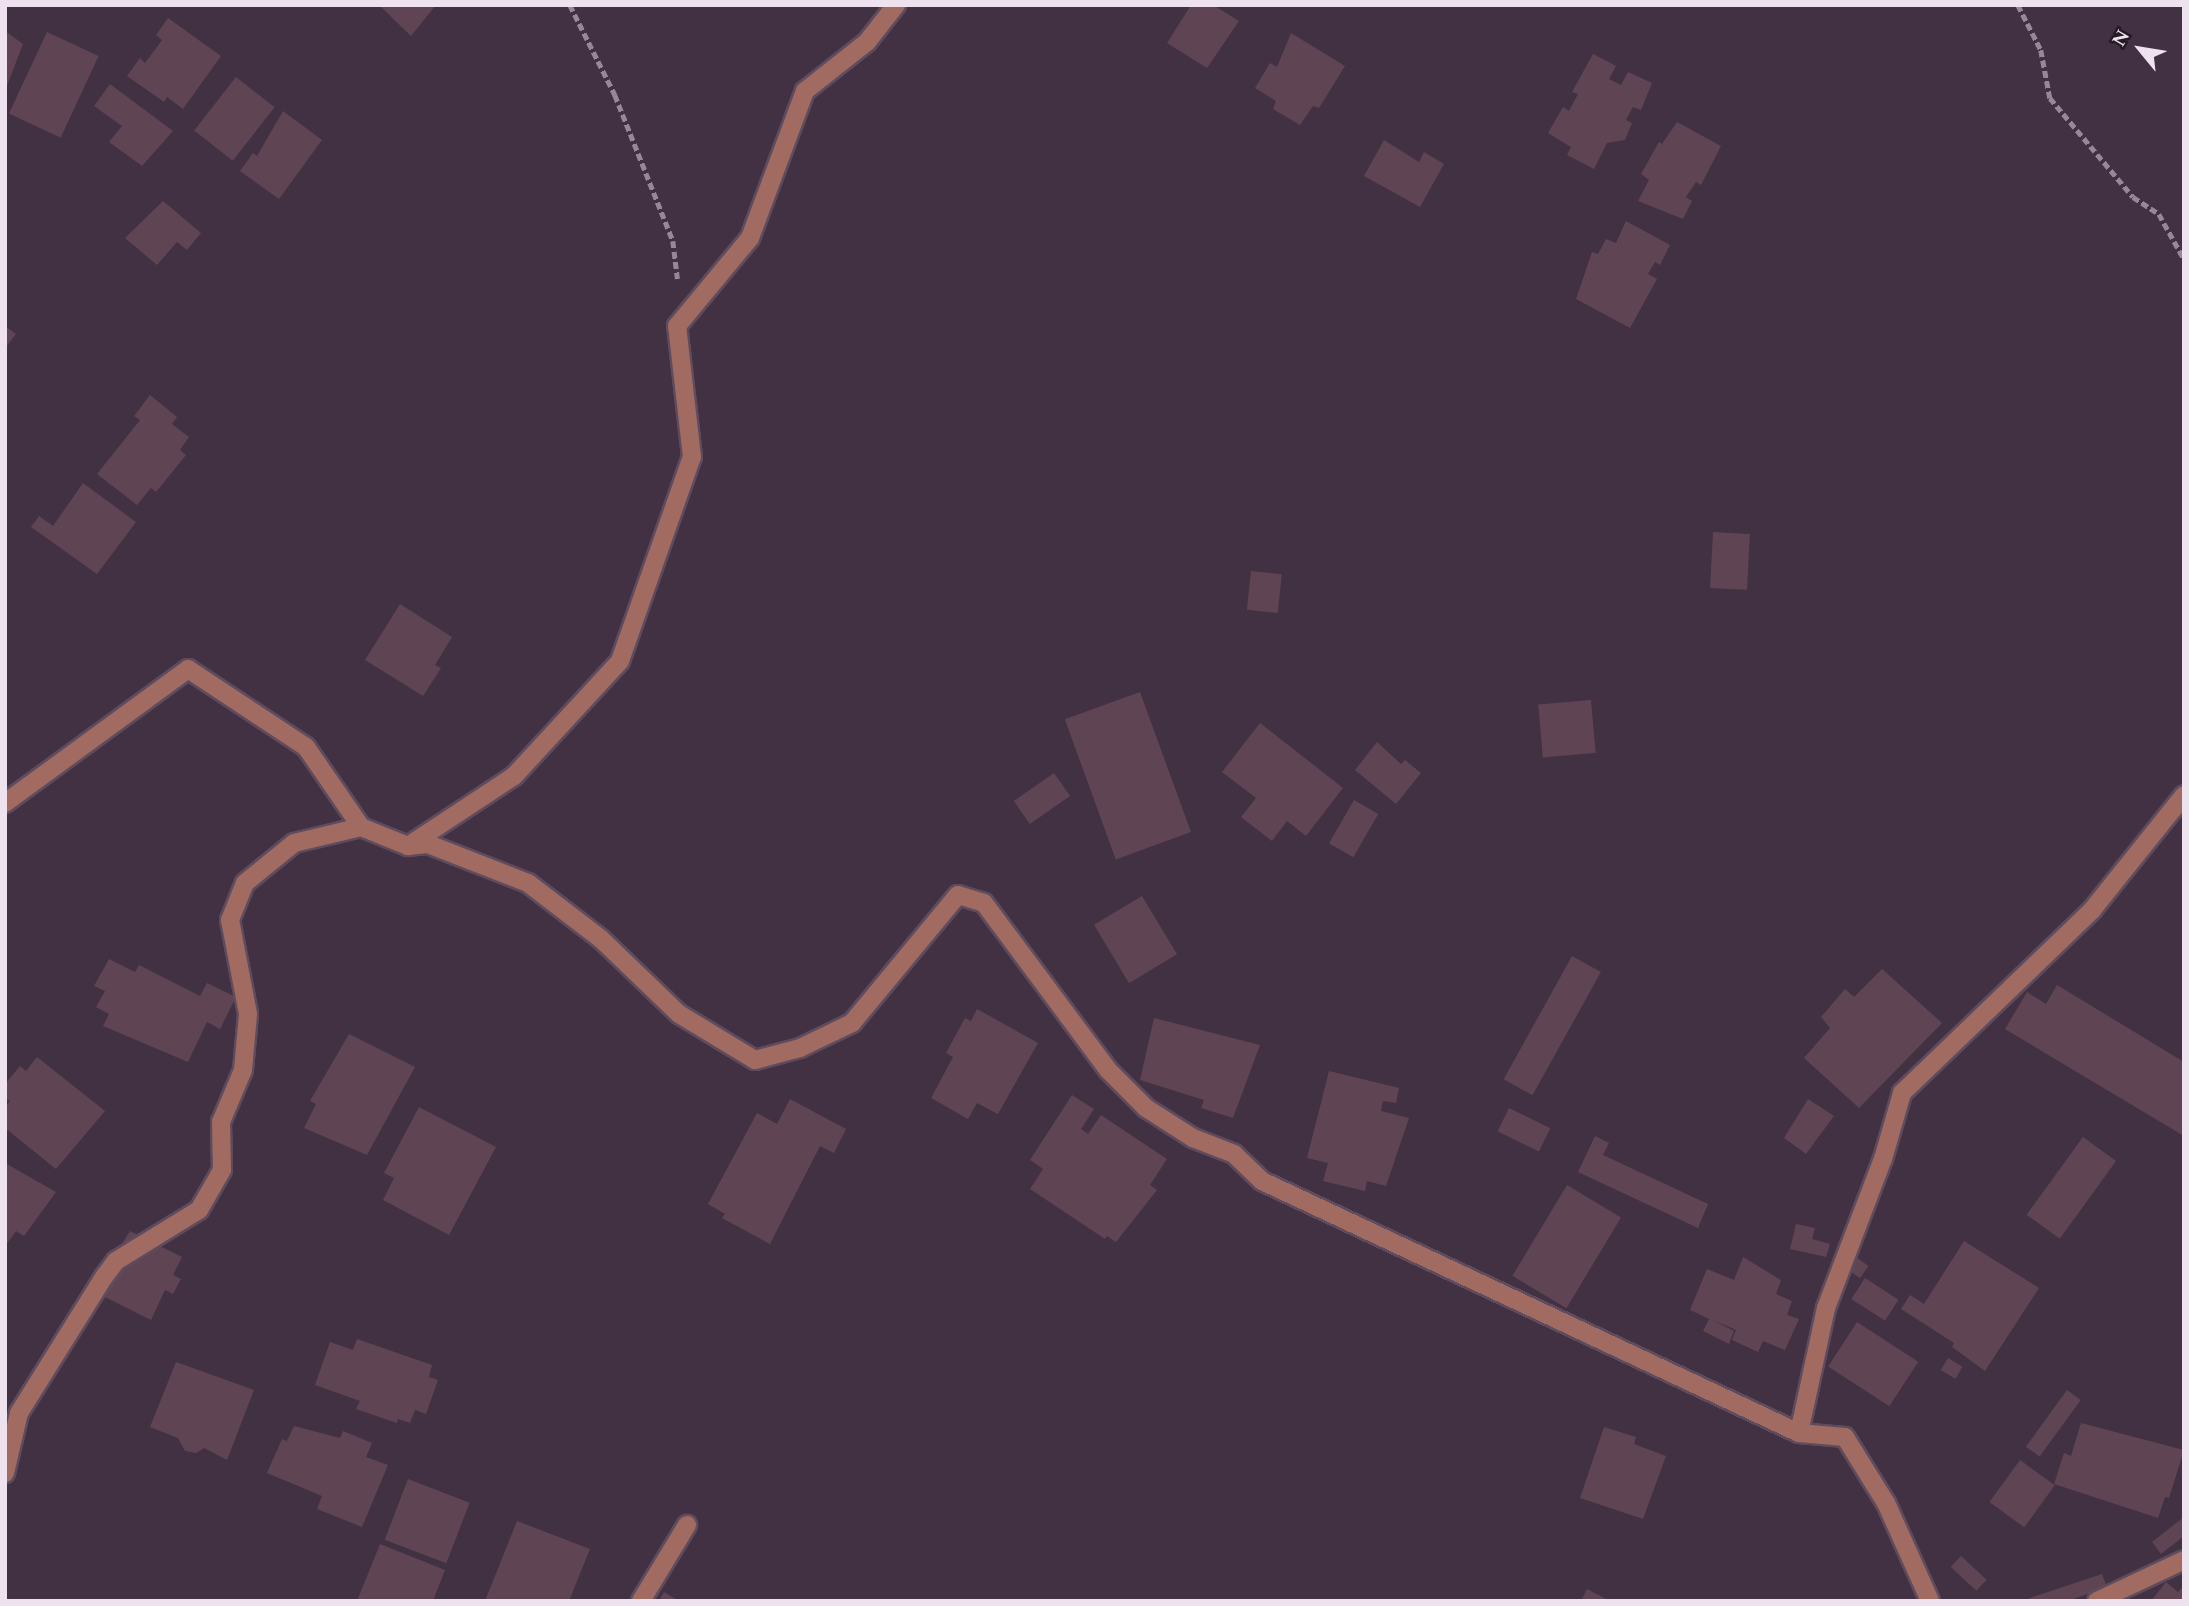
<!DOCTYPE html>
<html>
<head>
<meta charset="utf-8">
<style>
  body { margin:0 }
  #map { position:relative; width:2189px; height:1606px; overflow:hidden; background:#423043; font-family:Spectral,serif }
  div>[style] { position:absolute }
  .building>* { inset:0; background:#5f4553; transform-origin:0 0 }
  .path>* { height:4.5px; margin-top:-2.25px; transform-origin:0; background:repeating-linear-gradient(90deg,#978897 0 7px,transparent 0 10.5px) }
  .roads { filter:drop-shadow(2px 0 #5e4c5e) drop-shadow(-2px 0 #5e4c5e) drop-shadow(0 2px #5e4c5e) drop-shadow(0 -2px #5e4c5e) }
  .minor>* { height:18px; margin:-9px; padding:0 9px; transform-origin:9px; border-radius:9px; background:#a26b61 }
  span { translate:-50% -50%; white-space:nowrap; text-align:center; line-height:1.15; -webkit-text-stroke:5px #241b24; paint-order:stroke }
  .frame { position:absolute; inset:0; border:7px solid #eee2ee; pointer-events:none }
  .north { position:absolute; left:2105px; top:14px; width:70px; height:70px; -webkit-text-stroke:5px #241b24; paint-order:stroke; rotate:300deg; font-size:19px; font-weight:700; line-height:28px; text-align:center; color:#eee2ee }
  .north::after { content:''; display:block; margin:auto; width:24px; height:32px; background:#eee2ee; clip-path:polygon(50% 0,100% 100%,50% 72%,0 100%) }
</style>
</head>
<body>
<div id="map">
  <div class="building">
    <div style="clip-path:polygon(379px 5px,436px 5px,411px 36px)"></div>
    <div style="clip-path:polygon(1191px 5px,1213px 5px,1239px 21px,1207px 68px,1167px 43px)"></div>
    <div style="clip-path:polygon(168px 18px,221px 56px,183px 109px,167px 97px,164px 102px,127px 76px,140px 58px,145px 63px,162px 40px,156px 35px)"></div>
    <div style="clip-path:polygon(5px 31px,23px 44px,5px 91px)"></div>
    <div style="left:47px;top:32px;width:57px;height:90px;rotate:25deg"></div>
    <div style="clip-path:polygon(1291px 33px,1345px 66px,1319px 108px,1313px 106px,1300px 125px,1273px 109px,1276px 101px,1255px 88px,1270px 63px,1277px 67px)"></div>
    <div style="clip-path:polygon(1593px 54px,1616px 66px,1609px 79px,1621px 85px,1628px 72px,1652px 83px,1641px 110px,1633px 107px,1626px 120px,1632px 123px,1625px 140px,1607px 143px,1594px 169px,1567px 155px,1571px 147px,1548px 133px,1563px 107px,1569px 111px,1578px 94px,1572px 92px)"></div>
    <div style="left:236px;top:77px;width:49px;height:68px;rotate:38deg"></div>
    <div style="clip-path:polygon(110px 84px,173px 131px,142px 166px,109px 142px,122px 126px,94px 106px)"></div>
    <div style="clip-path:polygon(283px 111px,322px 140px,279px 199px,240px 171px,253px 153px,257px 156px)"></div>
    <div style="clip-path:polygon(1677px 122px,1721px 146px,1701px 185px,1696px 182px,1686px 197px,1692px 201px,1683px 219px,1638px 201px,1649px 180px,1641px 174px,1659px 142px,1662px 144px)"></div>
    <div style="clip-path:polygon(1384px 140px,1419px 162px,1424px 152px,1444px 164px,1420px 207px,1364px 176px)"></div>
    <div style="clip-path:polygon(163px 201px,201px 233px,187px 250px,177px 242px,157px 265px,125px 238px)"></div>
    <div style="clip-path:polygon(1626px 221px,1670px 245px,1660px 265px,1655px 262px,1648px 274px,1657px 279px,1630px 328px,1576px 299px,1592px 252px,1598px 254px,1606px 239px,1616px 243px)"></div>
    <div style="clip-path:polygon(5px 326px,16px 334px,5px 348px)"></div>
    <div style="clip-path:polygon(150px 395px,177px 417px,172px 424px,189px 437px,180px 450px,186px 455px,156px 492px,151px 488px,137px 505px,97px 474px,140px 420px,134px 416px)"></div>
    <div style="clip-path:polygon(83px 483px,136px 522px,97px 574px,31px 527px,39px 516px,53px 526px)"></div>
    <div style="left:1713px;top:532px;width:37px;height:56px;rotate:3deg"></div>
    <div style="left:1251px;top:571px;width:31px;height:39px;rotate:6deg"></div>
    <div style="clip-path:polygon(400px 604px,452px 637px,435px 665px,441px 668px,423px 696px,365px 660px)"></div>
    <div style="left:1140px;top:692px;width:149px;height:80px;rotate:70deg"></div>
    <div style="left:1591px;top:700px;width:53px;height:53px;rotate:85deg"></div>
    <div style="clip-path:polygon(1260px 723px,1343px 788px,1306px 836px,1287px 821px,1272px 841px,1241px 817px,1256px 798px,1222px 772px)"></div>
    <div style="clip-path:polygon(1377px 742px,1401px 764px,1405px 760px,1421px 773px,1396px 804px,1355px 770px)"></div>
    <div style="left:1054px;top:773px;width:28px;height:49px;rotate:55deg"></div>
    <div style="left:1354px;top:800px;width:28px;height:50px;rotate:30deg"></div>
    <div style="left:1142px;top:896px;width:68px;height:56px;rotate:59deg"></div>
    <div style="left:1572px;top:956px;width:33px;height:141px;rotate:29deg"></div>
    <div style="clip-path:polygon(109px 959px,135px 972px,139px 965px,200px 996px,207px 983px,236px 997px,220px 1029px,207px 1022px,188px 1062px,103px 1026px,109px 1014px,96px 1007px,105px 991px,94px 986px)"></div>
    <div style="clip-path:polygon(1882px 969px,1942px 1023px,1859px 1108px,1804px 1058px,1830px 1028px,1821px 1017px,1845px 989px,1854px 997px)"></div>
    <div style="clip-path:polygon(2057px 985px,2184px 1062px,2184px 1136px,2005px 1029px,2027px 992px,2046px 1004px)"></div>
    <div style="clip-path:polygon(977px 1009px,1038px 1043px,998px 1114px,977px 1103px,968px 1119px,931px 1098px,953px 1057px,946px 1053px,965px 1018px,971px 1021px)"></div>
    <div style="clip-path:polygon(1154px 1018px,1260px 1045px,1233px 1118px,1201px 1108px,1204px 1100px,1140px 1080px)"></div>
    <div style="clip-path:polygon(349px 1034px,415px 1067px,367px 1155px,304px 1128px,316px 1104px,310px 1101px)"></div>
    <div style="clip-path:polygon(37px 1057px,105px 1111px,56px 1169px,5px 1128px,5px 1107px,10px 1101px,5px 1098px,5px 1084px,20px 1066px,26px 1071px)"></div>
    <div style="clip-path:polygon(1329px 1071px,1399px 1088px,1396px 1103px,1383px 1101px,1381px 1111px,1409px 1118px,1386px 1186px,1367px 1181px,1365px 1191px,1323px 1181px,1328px 1163px,1307px 1158px)"></div>
    <div style="clip-path:polygon(1072px 1095px,1094px 1109px,1081px 1129px,1088px 1134px,1101px 1115px,1167px 1159px,1150px 1185px,1157px 1190px,1116px 1242px,1107px 1236px,1105px 1239px,1030px 1189px,1043px 1169px,1030px 1160px)"></div>
    <div style="clip-path:polygon(790px 1099px,846px 1129px,834px 1153px,820px 1146px,770px 1244px,722px 1218px,725px 1214px,708px 1204px,757px 1113px,777px 1124px)"></div>
    <div style="clip-path:polygon(1808px 1099px,1834px 1116px,1806px 1154px,1784px 1138px)"></div>
    <div style="clip-path:polygon(419px 1107px,496px 1147px,449px 1235px,383px 1200px,394px 1178px,384px 1173px)"></div>
    <div style="left:1509px;top:1108px;width:46px;height:26px;rotate:26deg"></div>
    <div style="clip-path:polygon(1595px 1136px,1609px 1143px,1603px 1155px,1708px 1204px,1698px 1228px,1578px 1172px)"></div>
    <div style="left:2083px;top:1137px;width:41px;height:96px;rotate:36deg"></div>
    <div style="clip-path:polygon(5px 1163px,56px 1192px,24px 1236px,16px 1231px,5px 1246px)"></div>
    <div style="left:1567px;top:1185px;width:63px;height:106px;rotate:31deg"></div>
    <div style="clip-path:polygon(1796px 1224px,1815px 1228px,1812px 1239px,1830px 1244px,1826px 1257px,1790px 1249px)"></div>
    <div style="clip-path:polygon(130px 1231px,182px 1257px,173px 1275px,181px 1279px,173px 1294px,165px 1290px,151px 1320px,99px 1294px,105px 1271px)"></div>
    <div style="clip-path:polygon(1964px 1241px,2039px 1288px,1985px 1371px,1952px 1347px,1954px 1343px,1901px 1309px,1910px 1295px,1924px 1304px)"></div>
    <div style="left:1853px;top:1255px;width:19px;height:15px;rotate:35deg"></div>
    <div style="clip-path:polygon(1743px 1257px,1781px 1280px,1776px 1294px,1792px 1301px,1787px 1315px,1799px 1319px,1785px 1350px,1763px 1341px,1758px 1352px,1732px 1340px,1736px 1330px,1713px 1320px,1734px 1331px,1729px 1344px,1703px 1331px,1709px 1319px,1690px 1310px,1707px 1269px,1734px 1280px)"></div>
    <div style="left:1865px;top:1278px;width:40px;height:25px;rotate:33deg"></div>
    <div style="left:1857px;top:1322px;width:73px;height:53px;rotate:33deg"></div>
    <div style="clip-path:polygon(357px 1339px,432px 1365px,429px 1377px,438px 1380px,426px 1414px,415px 1410px,410px 1423px,398px 1419px,397px 1423px,356px 1409px,360px 1401px,315px 1385px,330px 1342px,353px 1350px)"></div>
    <div style="left:1948px;top:1358px;width:17px;height:14px;rotate:31deg"></div>
    <div style="clip-path:polygon(176px 1362px,254px 1390px,227px 1460px,204px 1448px,196px 1453px,185px 1451px,178px 1438px,150px 1427px)"></div>
    <div style="left:2067px;top:1390px;width:17px;height:70px;rotate:36deg"></div>
    <div style="clip-path:polygon(2081px 1423px,2184px 1450px,2169px 1498px,2165px 1497px,2158px 1518px,2054px 1484px,2064px 1453px,2071px 1456px)"></div>
    <div style="clip-path:polygon(294px 1426px,340px 1438px,343px 1431px,372px 1443px,366px 1457px,388px 1465px,362px 1527px,317px 1509px,322px 1496px,267px 1473px,282px 1439px,287px 1441px)"></div>
    <div style="clip-path:polygon(1604px 1427px,1636px 1437px,1634px 1444px,1666px 1456px,1643px 1519px,1580px 1498px)"></div>
    <div style="left:2020px;top:1460px;width:43px;height:52px;rotate:36deg"></div>
    <div style="left:408px;top:1479px;width:66px;height:65px;rotate:21deg"></div>
    <div style="clip-path:polygon(2184px 1517px,2184px 1536px,2161px 1554px,2152px 1542px)"></div>
    <div style="clip-path:polygon(517px 1521px,590px 1549px,569px 1601px,485px 1601px)"></div>
    <div style="clip-path:polygon(380px 1544px,445px 1570px,433px 1601px,357px 1601px)"></div>
    <div style="left:1961px;top:1556px;width:35px;height:15px;rotate:43deg"></div>
    <div style="clip-path:polygon(2102px 1574px,2107px 1587px,2068px 1601px,2021px 1601px)"></div>
    <div style="clip-path:polygon(2166px 1582px,2178px 1592px,2184px 1585px,2184px 1601px,2151px 1601px)"></div>
    <div style="clip-path:polygon(1587px 1589px,1610px 1601px,1581px 1601px)"></div>
    <div style="clip-path:polygon(664px 1592px,679px 1601px,659px 1601px)"></div>
  </div>
  <div class="path">
    <div style="left:570px;top:5px;width:101px;rotate:63.4deg"></div>
    <div style="left:615px;top:95px;width:157px;rotate:68.3deg"></div>
    <div style="left:673px;top:241px;width:38px;rotate:83deg"></div>
    <div style="left:2018px;top:5px;width:51px;rotate:62.9deg"></div>
    <div style="left:2041px;top:50px;width:49px;rotate:79.4deg"></div>
    <div style="left:2050px;top:98px;width:129px;rotate:50deg"></div>
    <div style="left:2133px;top:197px;width:31px;rotate:33deg"></div>
    <div style="left:2159px;top:214px;width:51px;rotate:60.9deg"></div>
  </div>
  <div class="roads">
    <div class="minor">
      <div style="left:5px;top:803px;width:227px;rotate:-36.2deg"></div>
      <div style="left:188px;top:669px;width:141px;rotate:33.5deg"></div>
      <div style="left:306px;top:747px;width:97px;rotate:55.5deg"></div>
      <div style="left:408px;top:846px;width:20px;rotate:-6deg"></div>
      <div style="left:428px;top:844px;width:107px;rotate:21.3deg"></div>
      <div style="left:528px;top:883px;width:92px;rotate:37.5deg"></div>
      <div style="left:601px;top:939px;width:108px;rotate:43.9deg"></div>
      <div style="left:679px;top:1014px;width:89px;rotate:31.2deg"></div>
      <div style="left:755px;top:1060px;width:47px;rotate:-14.9deg"></div>
      <div style="left:800px;top:1048px;width:58px;rotate:-25.7deg"></div>
      <div style="left:852px;top:1023px;width:166px;rotate:-50.4deg"></div>
      <div style="left:958px;top:895px;width:27px;rotate:17deg"></div>
      <div style="left:984px;top:903px;width:208px;rotate:53.4deg"></div>
      <div style="left:1108px;top:1070px;width:54px;rotate:45deg"></div>
      <div style="left:1146px;top:1108px;width:56px;rotate:32.6deg"></div>
      <div style="left:1193px;top:1138px;width:44px;rotate:21.3deg"></div>
      <div style="left:1234px;top:1154px;width:39px;rotate:44deg"></div>
      <div style="left:1262px;top:1181px;width:593px;rotate:25.14deg"></div>
      <div style="left:1799px;top:1433px;width:46px;rotate:5deg"></div>
      <div style="left:1845px;top:1437px;width:78px;rotate:58.2deg"></div>
      <div style="left:1886px;top:1503px;width:107px;rotate:65.8deg"></div>
      <div style="left:1799px;top:1433px;width:128px;rotate:-77.8deg"></div>
      <div style="left:1826px;top:1308px;width:160px;rotate:-69.1deg"></div>
      <div style="left:1883px;top:1159px;width:69px;rotate:-73.9deg"></div>
      <div style="left:1902px;top:1093px;width:264px;rotate:-43.9deg"></div>
      <div style="left:2092px;top:910px;width:147px;rotate:-51.3deg"></div>
      <div style="left:5px;top:1473px;width:62px;rotate:-76.9deg"></div>
      <div style="left:19px;top:1413px;width:160px;rotate:-58deg"></div>
      <div style="left:104px;top:1277px;width:20px;rotate:-53deg"></div>
      <div style="left:116px;top:1261px;width:97px;rotate:-31.6deg"></div>
      <div style="left:199px;top:1210px;width:46px;rotate:-60.1deg"></div>
      <div style="left:222px;top:1170px;width:48px;rotate:-91.2deg"></div>
      <div style="left:221px;top:1122px;width:56px;rotate:-67.1deg"></div>
      <div style="left:243px;top:1070px;width:56px;rotate:-84.9deg"></div>
      <div style="left:248px;top:1014px;width:96px;rotate:-100.8deg"></div>
      <div style="left:230px;top:920px;width:40px;rotate:-68deg"></div>
      <div style="left:245px;top:883px;width:63px;rotate:-39.2deg"></div>
      <div style="left:294px;top:843px;width:69px;rotate:-13.4deg"></div>
      <div style="left:361px;top:827px;width:51px;rotate:22deg"></div>
      <div style="left:408px;top:846px;width:127px;rotate:-33.4deg"></div>
      <div style="left:514px;top:776px;width:156px;rotate:-47.3deg"></div>
      <div style="left:620px;top:661px;width:216px;rotate:-70.6deg"></div>
      <div style="left:692px;top:457px;width:132px;rotate:-96.5deg"></div>
      <div style="left:677px;top:326px;width:114px;rotate:-50.3deg"></div>
      <div style="left:750px;top:238px;width:157px;rotate:-69.5deg"></div>
      <div style="left:805px;top:91px;width:79px;rotate:-38.3deg"></div>
      <div style="left:867px;top:42px;width:47px;rotate:-51.9deg"></div>
      <div style="left:641px;top:1601px;width:89px;rotate:-58.8deg"></div>
      <div style="left:2097px;top:1601px;width:96px;rotate:-25.2deg"></div>
    </div>
  </div>
  <div class="frame"></div>
  <div class="north">N</div>
</div>
</body>
</html>
